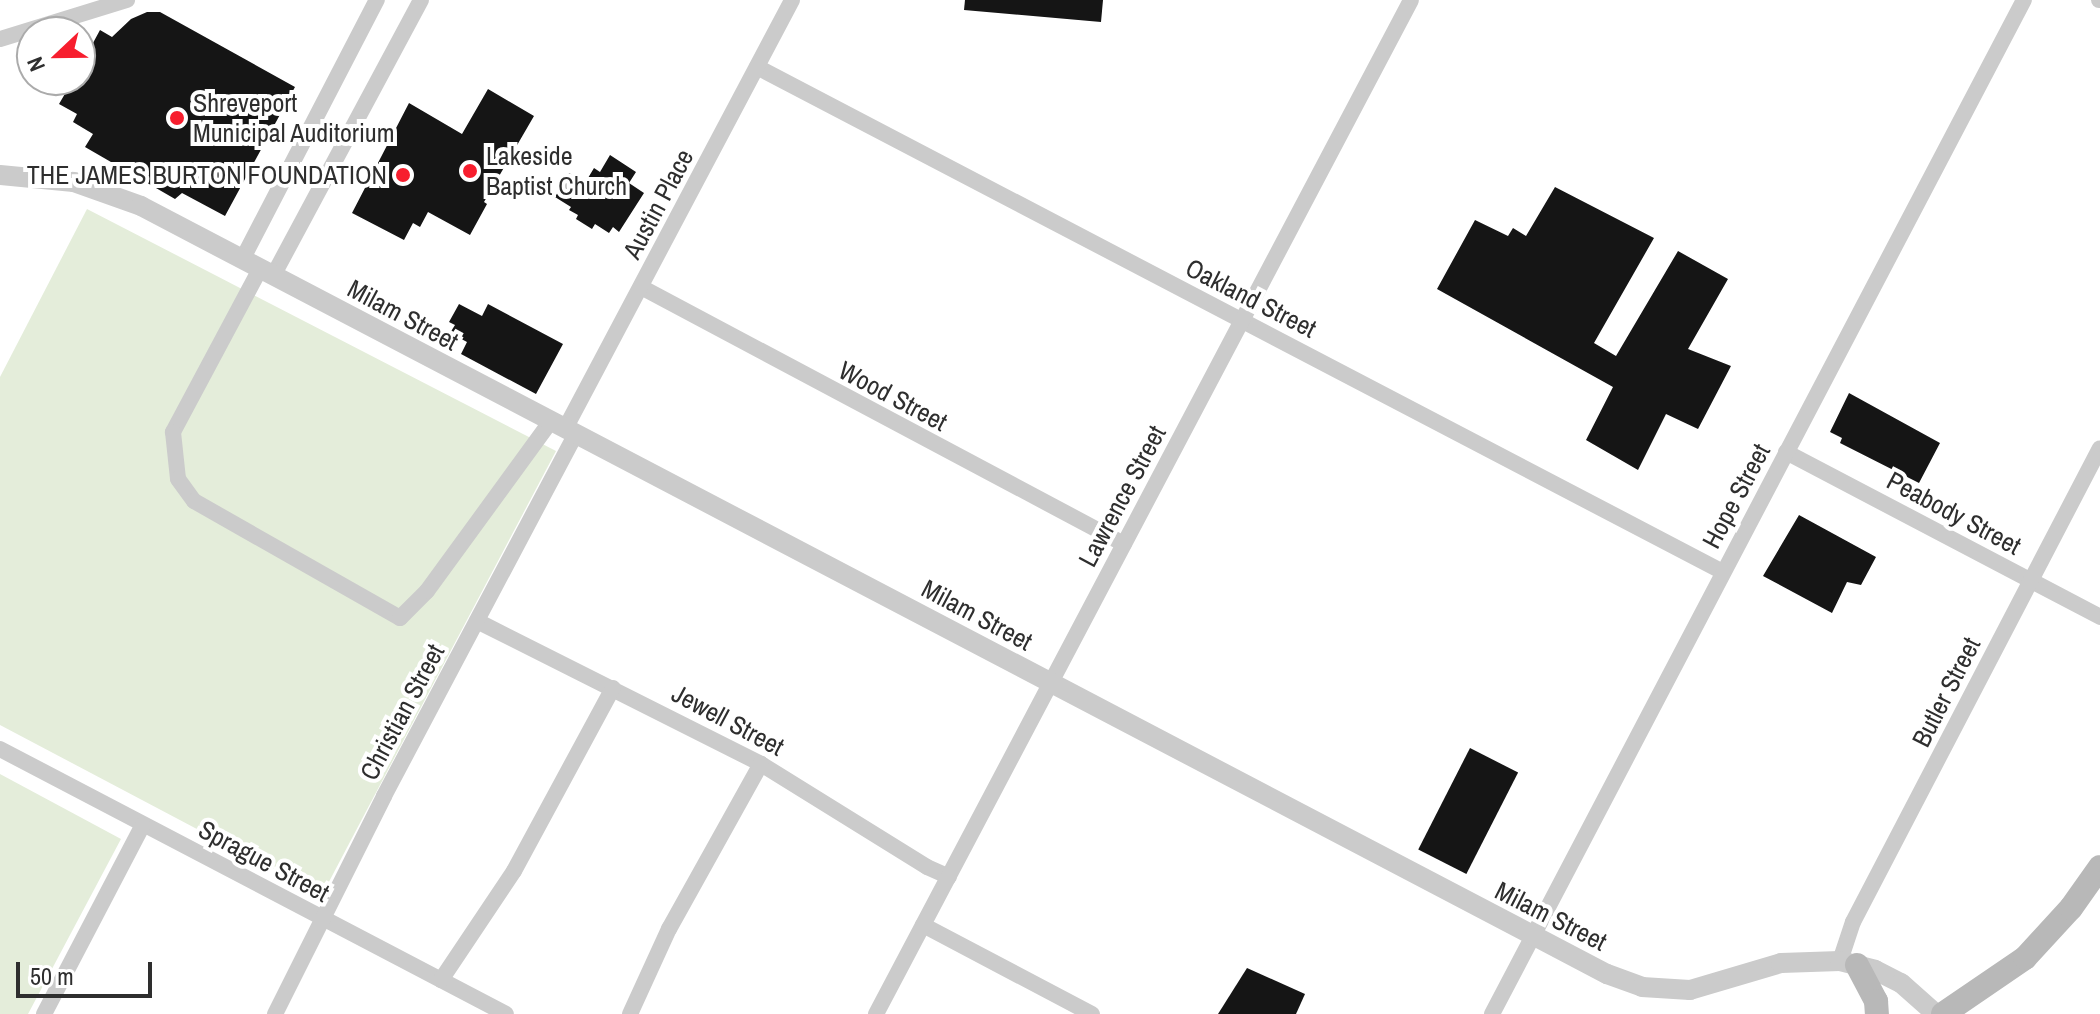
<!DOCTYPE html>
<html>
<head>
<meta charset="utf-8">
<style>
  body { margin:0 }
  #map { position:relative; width:2100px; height:1014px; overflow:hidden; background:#fff; font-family:"Archivo Narrow",sans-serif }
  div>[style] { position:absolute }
  .green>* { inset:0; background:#e4edda }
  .building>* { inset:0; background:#151515; transform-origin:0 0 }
  .minor>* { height:16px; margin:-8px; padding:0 8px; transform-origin:8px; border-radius:8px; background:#cbcbcb }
  .tertiary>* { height:20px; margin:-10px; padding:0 10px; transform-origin:10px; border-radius:10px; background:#cbcbcb }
  .secondary>* { height:24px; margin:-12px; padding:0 12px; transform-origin:12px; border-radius:12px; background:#b8b8b8 }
  .dots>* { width:22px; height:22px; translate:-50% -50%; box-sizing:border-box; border:4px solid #fff; border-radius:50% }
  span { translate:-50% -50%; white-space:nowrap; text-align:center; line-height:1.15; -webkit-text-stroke:8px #fff; paint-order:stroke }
  .poi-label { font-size:26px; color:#2e2e2e }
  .left { translate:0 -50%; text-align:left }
  .right { translate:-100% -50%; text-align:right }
  .street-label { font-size:26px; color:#2e2e2e }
  .north { position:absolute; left:16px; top:16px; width:80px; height:80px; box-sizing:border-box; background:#fff; border:2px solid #ababab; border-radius:50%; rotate:248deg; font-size:22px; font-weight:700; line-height:32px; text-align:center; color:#2e2e2e }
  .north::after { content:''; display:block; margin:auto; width:28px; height:36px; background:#f71e2e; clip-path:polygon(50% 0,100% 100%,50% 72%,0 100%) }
  .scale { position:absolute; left:16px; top:962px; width:136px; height:36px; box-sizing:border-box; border:4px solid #2e2e2e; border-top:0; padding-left:10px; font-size:24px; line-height:28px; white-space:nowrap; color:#2e2e2e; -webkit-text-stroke:6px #fff; paint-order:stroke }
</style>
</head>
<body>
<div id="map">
  <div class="green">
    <div style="clip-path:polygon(87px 209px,556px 451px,322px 895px,0 725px,0 377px)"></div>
    <div style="clip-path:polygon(0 774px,121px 839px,28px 1014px,0 1014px)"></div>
  </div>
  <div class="building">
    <div style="clip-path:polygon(965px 0,1103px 0,1101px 22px,964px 10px)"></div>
    <div style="clip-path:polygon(147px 12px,160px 12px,295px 87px,225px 216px,182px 193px,175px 199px,85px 147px,93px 134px,73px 122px,77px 114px,59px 104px,73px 80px,80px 80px,80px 67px,100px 30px,112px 37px,131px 19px)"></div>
    <div style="clip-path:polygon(488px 89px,534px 116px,484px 202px,487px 204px,470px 235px,428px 212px,420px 227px,413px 223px,404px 240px,352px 213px,409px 103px,462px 134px)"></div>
    <div style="clip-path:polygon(610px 155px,636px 172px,629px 183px,644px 193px,619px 232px,613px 227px,609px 233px,595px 224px,592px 229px,576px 219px,578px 215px,569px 210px,571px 207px,555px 197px,569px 173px,585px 183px,594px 168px,600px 172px)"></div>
    <div style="clip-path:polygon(1555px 187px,1654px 238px,1594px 343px,1616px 356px,1678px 251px,1728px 279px,1688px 349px,1731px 366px,1698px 429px,1666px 414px,1638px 470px,1586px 440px,1613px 387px,1437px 289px,1475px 220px,1508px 236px,1513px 228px,1526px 236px)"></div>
    <div style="clip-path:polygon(459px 304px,482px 316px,488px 304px,563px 344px,536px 394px,461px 354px,467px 342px,450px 333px,455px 325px,449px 322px)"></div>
    <div style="clip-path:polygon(1849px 393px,1940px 443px,1919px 483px,1840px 443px,1842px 438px,1830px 432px)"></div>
    <div style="clip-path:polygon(1799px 515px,1876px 557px,1861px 585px,1847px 582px,1832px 613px,1763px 576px)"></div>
    <div style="left:1470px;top:748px;width:54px;height:114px;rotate:27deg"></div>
    <div style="clip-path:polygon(1247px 968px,1305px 994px,1296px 1014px,1218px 1014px)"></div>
  </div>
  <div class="minor">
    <div style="left:2099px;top:0;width:1px"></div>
    <div style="left:0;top:39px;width:133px;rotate:-17.1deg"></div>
    <div style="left:757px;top:67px;width:1090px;rotate:27.6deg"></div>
    <div style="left:242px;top:260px;width:293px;rotate:-62.6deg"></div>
    <div style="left:260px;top:269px;width:185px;rotate:118.1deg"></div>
    <div style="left:173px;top:432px;width:47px;rotate:83.9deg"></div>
    <div style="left:178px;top:479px;width:27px;rotate:54deg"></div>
    <div style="left:194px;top:501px;width:237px;rotate:29.6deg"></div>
    <div style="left:400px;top:618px;width:38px;rotate:-45deg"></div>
    <div style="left:427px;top:591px;width:210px;rotate:-53.9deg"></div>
    <div style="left:273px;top:276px;width:313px;rotate:-61.8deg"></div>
    <div style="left:641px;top:287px;width:547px;rotate:28.02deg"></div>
    <div style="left:565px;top:429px;width:485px;rotate:-62.1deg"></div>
    <div style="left:1786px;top:452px;width:355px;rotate:27.7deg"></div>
    <div style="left:477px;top:621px;width:318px;rotate:26.7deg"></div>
    <div style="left:761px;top:764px;width:195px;rotate:31.8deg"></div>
    <div style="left:927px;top:867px;width:24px;rotate:24deg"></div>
    <div style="left:0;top:749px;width:571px;rotate:27.64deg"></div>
    <div style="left:923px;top:925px;width:191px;rotate:27.8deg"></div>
    <div style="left:1840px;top:961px;width:41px;rotate:-71.6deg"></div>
    <div style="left:1853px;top:922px;width:534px;rotate:-62.48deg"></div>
    <div style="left:441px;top:980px;width:131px;rotate:-56.2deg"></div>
    <div style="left:514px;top:871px;width:208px;rotate:-61.6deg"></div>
    <div style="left:44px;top:1014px;width:213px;rotate:-62.4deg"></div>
    <div style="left:275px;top:1014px;width:244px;rotate:-63.4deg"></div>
    <div style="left:384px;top:796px;width:410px;rotate:-62.1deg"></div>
    <div style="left:630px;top:1014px;width:94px;rotate:-65.4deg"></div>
    <div style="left:669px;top:929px;width:189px;rotate:-60.9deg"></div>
    <div style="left:876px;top:1014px;width:1146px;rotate:-62.18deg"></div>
    <div style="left:1492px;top:1014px;width:1145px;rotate:-62.32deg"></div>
  </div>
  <div class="tertiary">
    <div style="left:0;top:175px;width:74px;rotate:5.4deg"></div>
    <div style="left:74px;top:182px;width:71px;rotate:19.7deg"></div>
    <div style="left:141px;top:206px;width:1655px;rotate:27.65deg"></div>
    <div style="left:1607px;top:974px;width:37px;rotate:20deg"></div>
    <div style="left:1642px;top:987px;width:48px;rotate:3.6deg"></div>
    <div style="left:1690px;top:990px;width:95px;rotate:-16.5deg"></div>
    <div style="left:1781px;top:963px;width:59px;rotate:-1.9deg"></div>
    <div style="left:1840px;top:961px;width:36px;rotate:14deg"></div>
    <div style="left:1875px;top:970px;width:29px;rotate:27deg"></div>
    <div style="left:1901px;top:983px;width:47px;rotate:41.5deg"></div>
  </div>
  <div class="secondary">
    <div style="left:1857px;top:965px;width:41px;rotate:62.2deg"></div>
    <div style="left:1876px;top:1001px;width:13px;rotate:86deg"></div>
    <div style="left:1943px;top:1014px;width:99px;rotate:-34.3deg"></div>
    <div style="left:2025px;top:958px;width:68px;rotate:-47.4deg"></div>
    <div style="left:2071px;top:908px;width:50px;rotate:-54.7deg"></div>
  </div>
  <div class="dots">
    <div style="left:177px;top:118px;background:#f71e2e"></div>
    <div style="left:470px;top:171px;background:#f71e2e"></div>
    <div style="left:403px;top:175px;background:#f71e2e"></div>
  </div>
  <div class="poi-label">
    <span class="left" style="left:193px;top:118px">Shreveport<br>Municipal Auditorium</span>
    <span class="left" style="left:486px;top:171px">Lakeside<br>Baptist Church</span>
    <span class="right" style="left:387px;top:175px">THE JAMES BURTON FOUNDATION</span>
  </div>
  <div class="street-label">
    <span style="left:658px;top:204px;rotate:-62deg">Austin Place</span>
    <span style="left:1251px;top:298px;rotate:27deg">Oakland Street</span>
    <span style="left:403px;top:315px;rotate:28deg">Milam Street</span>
    <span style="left:893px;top:396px;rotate:28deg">Wood Street</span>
    <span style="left:1122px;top:496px;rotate:-62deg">Lawrence Street</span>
    <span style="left:1736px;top:496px;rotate:-62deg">Hope Street</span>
    <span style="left:1954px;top:513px;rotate:28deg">Peabody Street</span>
    <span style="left:977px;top:615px;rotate:28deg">Milam Street</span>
    <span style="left:1946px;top:692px;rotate:-63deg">Butler Street</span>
    <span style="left:402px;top:712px;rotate:-62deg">Christian Street</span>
    <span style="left:728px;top:720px;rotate:28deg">Jewell Street</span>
    <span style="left:264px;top:861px;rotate:28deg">Sprague Street</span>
    <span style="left:1551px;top:916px;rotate:27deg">Milam Street</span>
  </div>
  <div class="north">N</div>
  <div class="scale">50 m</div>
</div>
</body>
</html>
